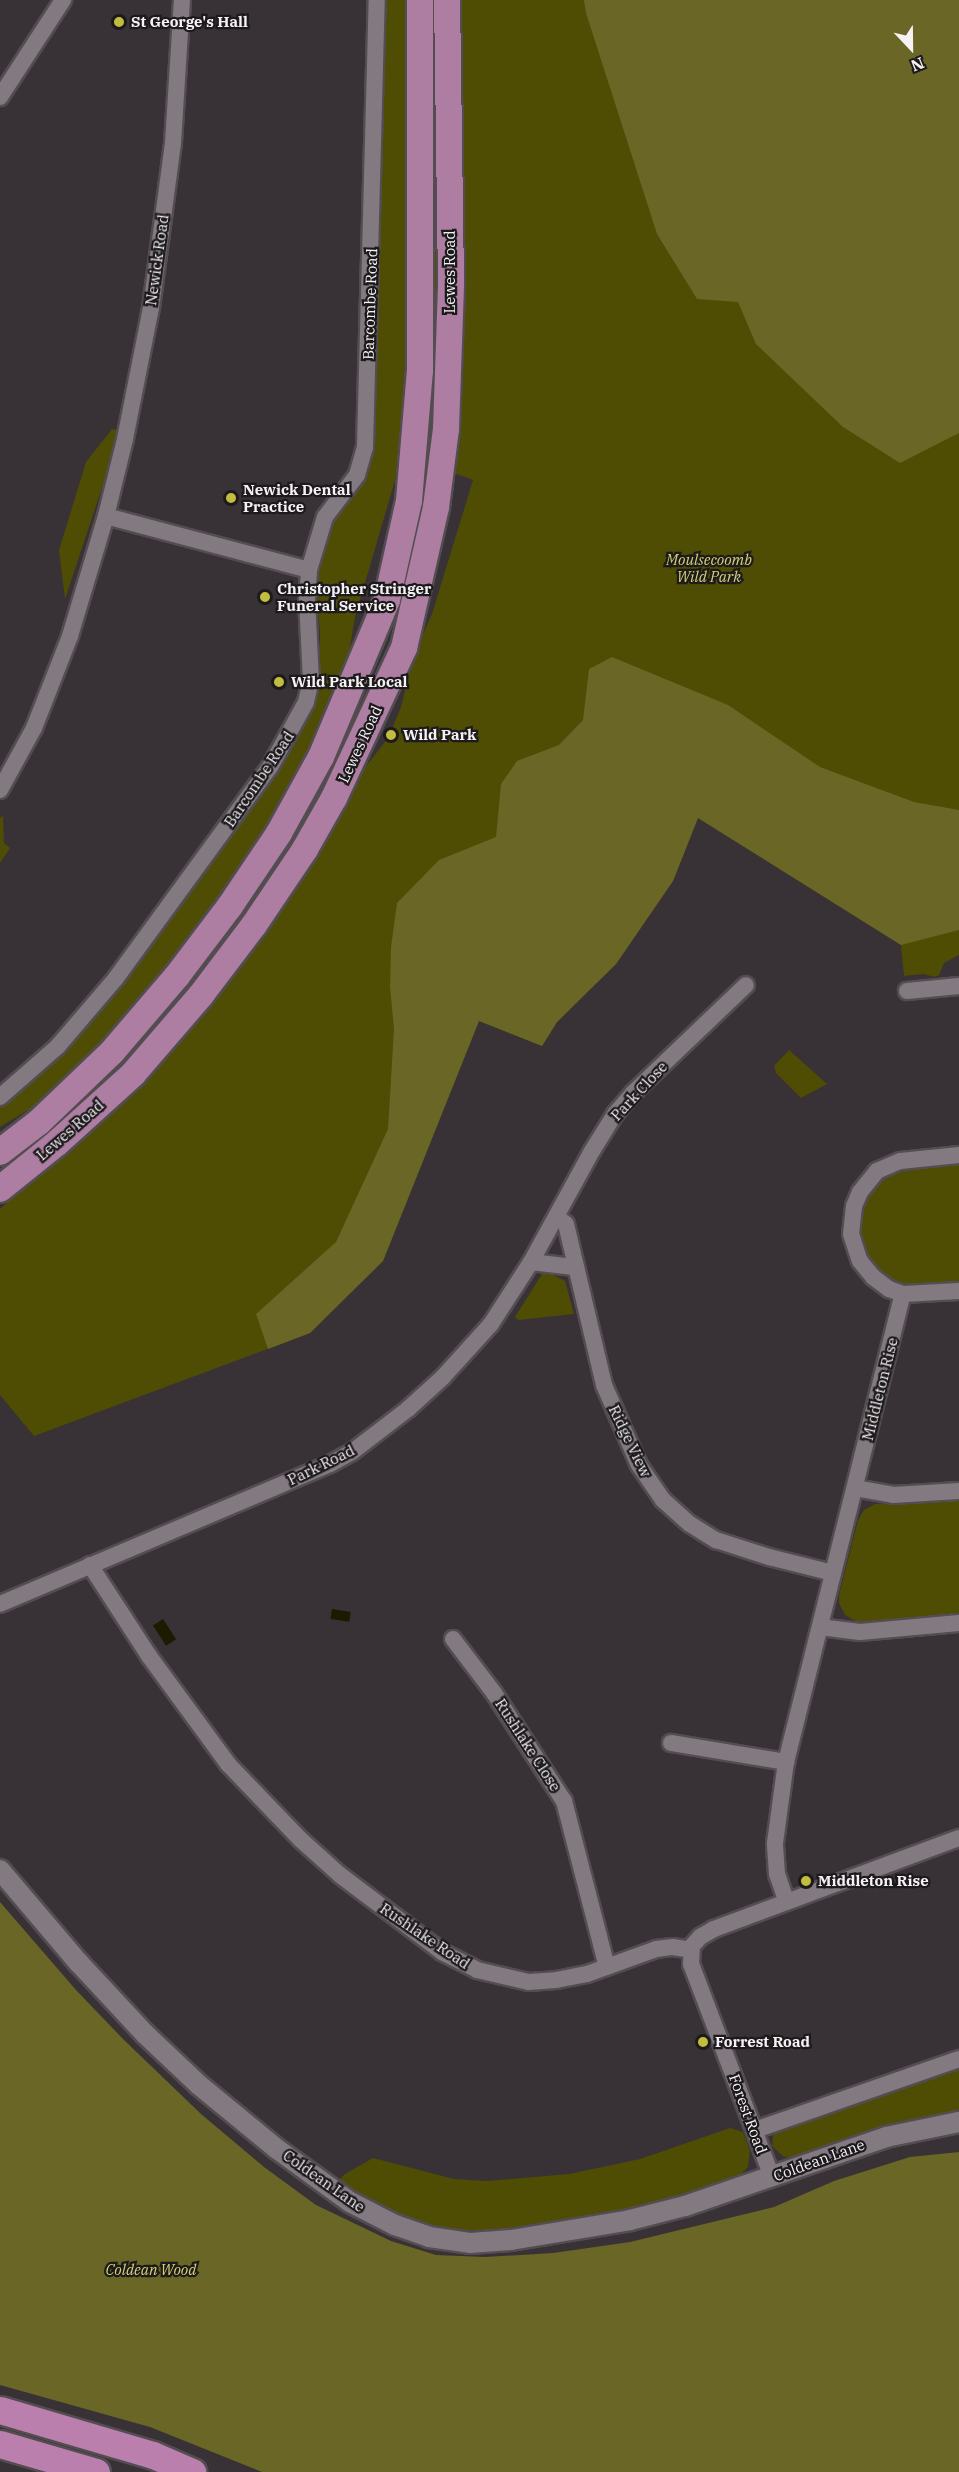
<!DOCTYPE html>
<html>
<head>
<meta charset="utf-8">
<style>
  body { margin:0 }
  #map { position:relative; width:959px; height:2472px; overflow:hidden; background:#383136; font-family:"IBM Plex Serif",serif }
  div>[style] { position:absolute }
  .green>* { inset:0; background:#4f4c04 }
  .forest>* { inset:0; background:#696626 }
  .water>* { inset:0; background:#1c1a00; transform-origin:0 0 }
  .roads { filter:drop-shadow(2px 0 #534d51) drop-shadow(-2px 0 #534d51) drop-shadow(0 2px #534d51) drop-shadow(0 -2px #534d51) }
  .minor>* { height:16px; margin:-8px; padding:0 8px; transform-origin:8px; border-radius:8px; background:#827a80 }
  .tertiary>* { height:20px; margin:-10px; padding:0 10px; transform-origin:10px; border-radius:10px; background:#827a80 }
  .primary>* { height:26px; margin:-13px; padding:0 13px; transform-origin:13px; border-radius:13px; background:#ad7ea2 }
  .trunk>* { height:27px; margin:-13.5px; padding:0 13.5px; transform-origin:13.5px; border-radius:13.5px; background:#bb7fae }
  .dots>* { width:16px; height:16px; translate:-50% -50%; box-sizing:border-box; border:3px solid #1d1a1c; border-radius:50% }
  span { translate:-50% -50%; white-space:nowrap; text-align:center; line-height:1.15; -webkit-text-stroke:4.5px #1d1a1c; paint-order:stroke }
  .poi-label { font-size:15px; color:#f6f1f5; font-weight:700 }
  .left { translate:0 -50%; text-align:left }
  .street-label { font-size:15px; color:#f6f1f5 }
  .park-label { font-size:15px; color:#d5d174; font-style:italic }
  .north { position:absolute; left:881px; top:18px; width:60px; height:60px; -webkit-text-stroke:4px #1d1a1c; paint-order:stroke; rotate:158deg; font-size:16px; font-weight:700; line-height:24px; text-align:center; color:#f6f1f5 }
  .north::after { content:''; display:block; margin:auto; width:21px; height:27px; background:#f6f1f5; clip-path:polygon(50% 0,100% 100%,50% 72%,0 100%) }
</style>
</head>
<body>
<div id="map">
  <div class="green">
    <div style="clip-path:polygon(383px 0,959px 0,959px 955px,944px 963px,939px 975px,934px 977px,924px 974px,904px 976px,901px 945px,698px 818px,673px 881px,616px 964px,557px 1022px,542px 1046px,479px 1021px,383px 1261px,310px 1333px,34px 1436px,0 1395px,0 1209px,148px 1076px,214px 1000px,283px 907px,316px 854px,360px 774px,388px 738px,401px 707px,414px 654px,432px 614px,473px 480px,418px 460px,401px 449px,396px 477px,355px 617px,346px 672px,314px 744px,291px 787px,256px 845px,211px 912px,163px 975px,86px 1060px,35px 1106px,0 1127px,0 1107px,49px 1066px,80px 1034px,134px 968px,278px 766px,311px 709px,320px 667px,320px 631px,315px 591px,315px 570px,330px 523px,368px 471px,373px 454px)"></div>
    <div style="clip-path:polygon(112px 429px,121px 431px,65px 599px,59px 550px,86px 462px)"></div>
    <div style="clip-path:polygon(3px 815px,4px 843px,10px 848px,0 863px,0 818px)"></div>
    <div style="clip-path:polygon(789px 1050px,827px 1084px,801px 1098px,776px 1073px,774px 1066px)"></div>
    <div style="clip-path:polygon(959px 1165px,959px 1284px,917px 1288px,895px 1284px,874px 1268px,862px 1247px,859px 1230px,861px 1213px,868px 1197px,881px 1181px,899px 1171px)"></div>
    <div style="clip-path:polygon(548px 1272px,565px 1281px,574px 1314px,519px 1320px,515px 1317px,542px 1274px)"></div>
    <div style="clip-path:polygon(959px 1498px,959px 1615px,860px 1624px,845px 1615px,839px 1603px,839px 1595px,858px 1520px,864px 1510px,875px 1504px)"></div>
    <div style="clip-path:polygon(959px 2066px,959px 2112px,885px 2128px,795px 2157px,784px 2157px,772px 2146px,773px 2136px,777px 2131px)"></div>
    <div style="clip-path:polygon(730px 2128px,743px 2132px,750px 2151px,748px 2167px,738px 2177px,636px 2210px,521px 2230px,440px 2230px,409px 2221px,336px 2183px,345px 2174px,373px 2158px,454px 2179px,486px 2181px,569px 2174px,640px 2159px)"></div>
  </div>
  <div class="forest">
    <div style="clip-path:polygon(584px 0,959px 0,959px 433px,900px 463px,843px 427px,756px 344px,738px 302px,697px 299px,657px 234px,586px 13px)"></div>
    <div style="clip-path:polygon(612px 657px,728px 705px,820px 767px,914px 802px,959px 810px,959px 930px,901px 945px,698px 818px,673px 881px,616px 964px,557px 1022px,542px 1046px,479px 1021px,383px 1261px,310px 1333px,268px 1349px,256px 1314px,336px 1242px,388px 1129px,394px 1029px,390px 987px,391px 947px,397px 903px,439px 860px,496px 837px,501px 784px,517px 761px,559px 745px,583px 720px,589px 669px)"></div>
    <div style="clip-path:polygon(0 1902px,76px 1990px,124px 2040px,201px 2114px,264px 2167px,316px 2205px,391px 2241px,436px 2255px,485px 2257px,553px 2253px,630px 2242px,774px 2207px,834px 2181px,910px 2157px,959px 2152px,959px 2472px,262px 2472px,150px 2427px,0 2385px)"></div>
  </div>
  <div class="water">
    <div style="left:332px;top:1609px;width:19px;height:10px;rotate:9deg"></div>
    <div style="left:163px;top:1619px;width:24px;height:12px;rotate:57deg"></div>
  </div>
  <div class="roads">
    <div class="minor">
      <div style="left:0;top:97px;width:116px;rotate:-57deg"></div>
      <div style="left:106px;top:516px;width:210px;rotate:14.9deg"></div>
      <div style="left:0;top:790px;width:71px;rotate:-61.3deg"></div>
      <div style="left:34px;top:728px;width:99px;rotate:-68.6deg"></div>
      <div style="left:70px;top:636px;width:125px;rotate:-73.3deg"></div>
      <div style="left:106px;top:516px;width:79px;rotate:-76.1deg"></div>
      <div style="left:125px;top:439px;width:134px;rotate:-78.8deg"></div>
      <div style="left:151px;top:308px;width:166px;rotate:-82.4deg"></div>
      <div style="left:173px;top:143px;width:143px;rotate:-86.4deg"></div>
      <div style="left:907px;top:991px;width:52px;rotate:-5.5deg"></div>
      <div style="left:0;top:1097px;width:77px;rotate:-41.3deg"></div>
      <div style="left:58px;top:1046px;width:89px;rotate:-49.5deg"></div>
      <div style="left:116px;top:978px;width:261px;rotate:-53.9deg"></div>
      <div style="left:270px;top:767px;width:74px;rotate:-61deg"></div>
      <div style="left:306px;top:702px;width:22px;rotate:-77deg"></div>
      <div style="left:311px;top:681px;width:81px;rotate:-92.8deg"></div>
      <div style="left:307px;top:600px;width:30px;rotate:-86deg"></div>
      <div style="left:309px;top:570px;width:55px;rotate:-73.2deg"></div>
      <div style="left:325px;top:517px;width:53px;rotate:-52.7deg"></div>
      <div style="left:357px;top:475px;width:29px;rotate:-74deg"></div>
      <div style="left:365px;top:447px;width:447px;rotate:-88.5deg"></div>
      <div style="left:959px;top:1155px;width:59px;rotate:174.2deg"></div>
      <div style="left:900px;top:1161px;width:25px;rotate:157deg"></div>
      <div style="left:877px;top:1171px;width:27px;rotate:129deg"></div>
      <div style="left:860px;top:1192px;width:15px;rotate:113deg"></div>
      <div style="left:854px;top:1206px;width:28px;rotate:96deg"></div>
      <div style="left:851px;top:1234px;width:28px;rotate:72deg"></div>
      <div style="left:860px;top:1261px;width:21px;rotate:51deg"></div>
      <div style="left:873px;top:1277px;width:20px;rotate:37deg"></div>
      <div style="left:889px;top:1289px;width:15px;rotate:20deg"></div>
      <div style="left:903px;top:1294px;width:56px;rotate:-3.1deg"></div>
      <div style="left:557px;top:1217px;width:11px;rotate:38deg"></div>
      <div style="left:566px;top:1224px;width:165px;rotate:76.7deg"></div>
      <div style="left:604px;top:1385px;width:87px;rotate:66.4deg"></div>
      <div style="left:639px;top:1465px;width:42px;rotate:55.6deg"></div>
      <div style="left:663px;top:1500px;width:36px;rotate:42deg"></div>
      <div style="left:690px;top:1524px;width:31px;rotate:32deg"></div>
      <div style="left:716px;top:1540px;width:56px;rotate:17.8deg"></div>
      <div style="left:769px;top:1557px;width:66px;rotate:14deg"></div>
      <div style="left:531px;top:1262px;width:43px;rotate:6.6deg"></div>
      <div style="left:855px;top:1488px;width:39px;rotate:10deg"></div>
      <div style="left:893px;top:1495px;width:66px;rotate:-3.5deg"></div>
      <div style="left:90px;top:1565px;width:108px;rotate:57deg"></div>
      <div style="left:149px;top:1656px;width:134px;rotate:53.8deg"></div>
      <div style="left:228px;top:1764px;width:104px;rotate:46.2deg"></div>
      <div style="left:300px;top:1839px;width:54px;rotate:42deg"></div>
      <div style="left:340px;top:1875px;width:128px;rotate:37deg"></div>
      <div style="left:442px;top:1952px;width:39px;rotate:27deg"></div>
      <div style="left:477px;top:1970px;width:53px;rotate:13deg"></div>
      <div style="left:529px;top:1982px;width:27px;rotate:-4deg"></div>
      <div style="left:556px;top:1980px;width:32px;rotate:-11deg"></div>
      <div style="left:587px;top:1974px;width:73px;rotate:-19.9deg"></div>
      <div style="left:656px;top:1949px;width:17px;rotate:-7deg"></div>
      <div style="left:673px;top:1947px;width:18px;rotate:9deg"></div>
      <div style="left:0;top:1604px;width:358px;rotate:-23deg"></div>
      <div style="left:330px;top:1464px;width:25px;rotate:-29deg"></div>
      <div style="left:352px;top:1452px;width:71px;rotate:-37.5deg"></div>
      <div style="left:408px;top:1409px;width:47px;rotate:-42.4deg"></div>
      <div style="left:443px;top:1377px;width:72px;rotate:-47.8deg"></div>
      <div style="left:491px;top:1324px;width:74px;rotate:-57.2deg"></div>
      <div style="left:531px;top:1262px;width:127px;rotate:-61.2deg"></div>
      <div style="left:592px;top:1151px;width:44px;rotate:-58.1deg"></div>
      <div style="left:615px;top:1114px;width:28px;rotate:-49deg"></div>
      <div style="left:633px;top:1093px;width:156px;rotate:-43.7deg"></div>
      <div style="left:820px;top:1627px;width:40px;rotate:7.1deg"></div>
      <div style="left:860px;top:1632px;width:99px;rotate:-5.2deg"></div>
      <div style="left:453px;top:1639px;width:68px;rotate:52.8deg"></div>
      <div style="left:494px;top:1693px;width:129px;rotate:57.1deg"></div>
      <div style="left:564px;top:1801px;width:171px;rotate:75.5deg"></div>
      <div style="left:671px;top:1743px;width:117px;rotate:9.4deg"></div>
      <div style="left:786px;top:1900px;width:28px;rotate:-109deg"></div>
      <div style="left:777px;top:1874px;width:31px;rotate:-94deg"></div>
      <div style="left:775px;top:1843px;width:82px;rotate:-82.3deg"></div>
      <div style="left:786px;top:1762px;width:482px;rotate:-76deg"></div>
      <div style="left:755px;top:2130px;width:216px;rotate:-19.2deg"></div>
      <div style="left:772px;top:2177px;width:228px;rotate:-110.8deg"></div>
      <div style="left:691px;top:1964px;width:18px;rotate:-87deg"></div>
      <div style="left:692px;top:1946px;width:12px;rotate:-48deg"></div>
      <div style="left:700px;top:1937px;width:16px;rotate:-30deg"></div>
      <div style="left:714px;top:1929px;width:261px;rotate:-20.4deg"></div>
    </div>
    <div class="tertiary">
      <div style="left:0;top:1870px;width:122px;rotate:49.7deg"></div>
      <div style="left:79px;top:1963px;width:97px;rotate:47.1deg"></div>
      <div style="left:145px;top:2034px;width:74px;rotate:43.4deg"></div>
      <div style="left:199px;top:2085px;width:101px;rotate:39.4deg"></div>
      <div style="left:277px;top:2149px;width:90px;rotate:36deg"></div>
      <div style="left:350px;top:2202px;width:51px;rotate:27.1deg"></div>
      <div style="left:395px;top:2225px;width:36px;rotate:19deg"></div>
      <div style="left:429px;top:2237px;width:41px;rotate:8.3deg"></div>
      <div style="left:470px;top:2243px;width:41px;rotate:-4.2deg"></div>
      <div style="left:511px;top:2240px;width:121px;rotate:-9.5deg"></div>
      <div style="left:630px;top:2220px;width:57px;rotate:-14.3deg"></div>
      <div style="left:685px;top:2206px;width:213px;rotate:-18.9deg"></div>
      <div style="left:886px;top:2137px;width:75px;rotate:-11.6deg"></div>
    </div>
    <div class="primary">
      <div style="left:0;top:1152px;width:49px;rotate:-37.6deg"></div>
      <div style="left:39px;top:1122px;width:101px;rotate:-43.8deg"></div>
      <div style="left:112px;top:1052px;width:100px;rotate:-49.5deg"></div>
      <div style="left:177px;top:976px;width:88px;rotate:-52.9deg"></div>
      <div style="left:230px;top:906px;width:88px;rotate:-56.1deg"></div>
      <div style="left:279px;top:833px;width:87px;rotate:-61.1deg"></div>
      <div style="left:321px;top:757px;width:170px;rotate:-67.2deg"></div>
      <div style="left:387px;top:600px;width:101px;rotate:-77.5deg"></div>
      <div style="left:409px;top:501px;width:130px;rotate:-85.2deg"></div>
      <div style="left:420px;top:371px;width:371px;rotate:-90deg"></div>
      <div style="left:0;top:1189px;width:73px;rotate:-38.9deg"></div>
      <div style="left:57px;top:1143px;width:103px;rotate:-42.2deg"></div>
      <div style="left:133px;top:1074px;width:104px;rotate:-49.3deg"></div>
      <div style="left:201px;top:995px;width:88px;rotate:-52.9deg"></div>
      <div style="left:254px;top:925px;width:92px;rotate:-56.1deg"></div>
      <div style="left:305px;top:849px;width:59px;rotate:-60.4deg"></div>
      <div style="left:334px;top:798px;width:166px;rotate:-65deg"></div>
      <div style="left:404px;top:648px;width:145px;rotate:-77.2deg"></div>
      <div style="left:436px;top:507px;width:79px;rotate:-82.7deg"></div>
      <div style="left:446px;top:429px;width:146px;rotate:-88deg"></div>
      <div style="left:451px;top:283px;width:283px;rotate:-90.8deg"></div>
    </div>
    <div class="trunk">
      <div style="left:0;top:2410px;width:159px;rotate:16.4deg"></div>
      <div style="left:153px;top:2455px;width:43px;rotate:23.6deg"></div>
      <div style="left:0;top:2444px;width:100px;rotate:16.3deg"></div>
    </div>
  </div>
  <div class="dots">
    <div style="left:119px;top:22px;background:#c3bd3e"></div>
    <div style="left:231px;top:498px;background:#c3bd3e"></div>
    <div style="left:265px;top:597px;background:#c3bd3e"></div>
    <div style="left:279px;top:682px;background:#c3bd3e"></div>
    <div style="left:391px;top:735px;background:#c3bd3e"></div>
    <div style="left:806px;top:1881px;background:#c3bd3e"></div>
    <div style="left:703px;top:2042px;background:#c3bd3e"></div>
  </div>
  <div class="poi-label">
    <span class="left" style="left:131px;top:22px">St George's Hall</span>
    <span class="left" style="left:243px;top:498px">Newick Dental<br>Practice</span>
    <span class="left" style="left:277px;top:597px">Christopher Stringer<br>Funeral Service</span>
    <span class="left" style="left:291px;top:682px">Wild Park Local</span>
    <span class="left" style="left:403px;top:735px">Wild Park</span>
    <span class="left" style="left:818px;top:1881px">Middleton Rise</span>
    <span class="left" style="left:715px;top:2042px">Forrest Road</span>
  </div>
  <div class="street-label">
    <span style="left:157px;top:260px;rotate:-82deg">Newick Road</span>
    <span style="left:450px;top:272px;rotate:-90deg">Lewes Road</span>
    <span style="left:370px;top:304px;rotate:-88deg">Barcombe Road</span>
    <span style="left:360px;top:744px;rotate:-65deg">Lewes Road</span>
    <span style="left:259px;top:779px;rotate:-56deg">Barcombe Road</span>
    <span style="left:639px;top:1091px;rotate:-47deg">Park Close</span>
    <span style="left:70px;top:1130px;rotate:-41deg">Lewes Road</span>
    <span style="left:880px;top:1389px;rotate:-76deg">Middleton Rise</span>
    <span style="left:630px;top:1441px;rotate:64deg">Ridge View</span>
    <span style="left:321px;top:1465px;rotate:-26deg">Park Road</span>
    <span style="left:528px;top:1745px;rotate:57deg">Rushlake Close</span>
    <span style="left:425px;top:1936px;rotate:34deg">Rushlake Road</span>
    <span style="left:748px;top:2114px;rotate:70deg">Forest Road</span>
    <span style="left:819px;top:2160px;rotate:-20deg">Coldean Lane</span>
    <span style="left:324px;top:2181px;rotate:35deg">Coldean Lane</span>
  </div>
  <div class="park-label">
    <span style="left:709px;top:568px">Moulsecoomb<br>Wild Park</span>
    <span style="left:151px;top:2270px">Coldean Wood</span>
  </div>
  <div class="north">N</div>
</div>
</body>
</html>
